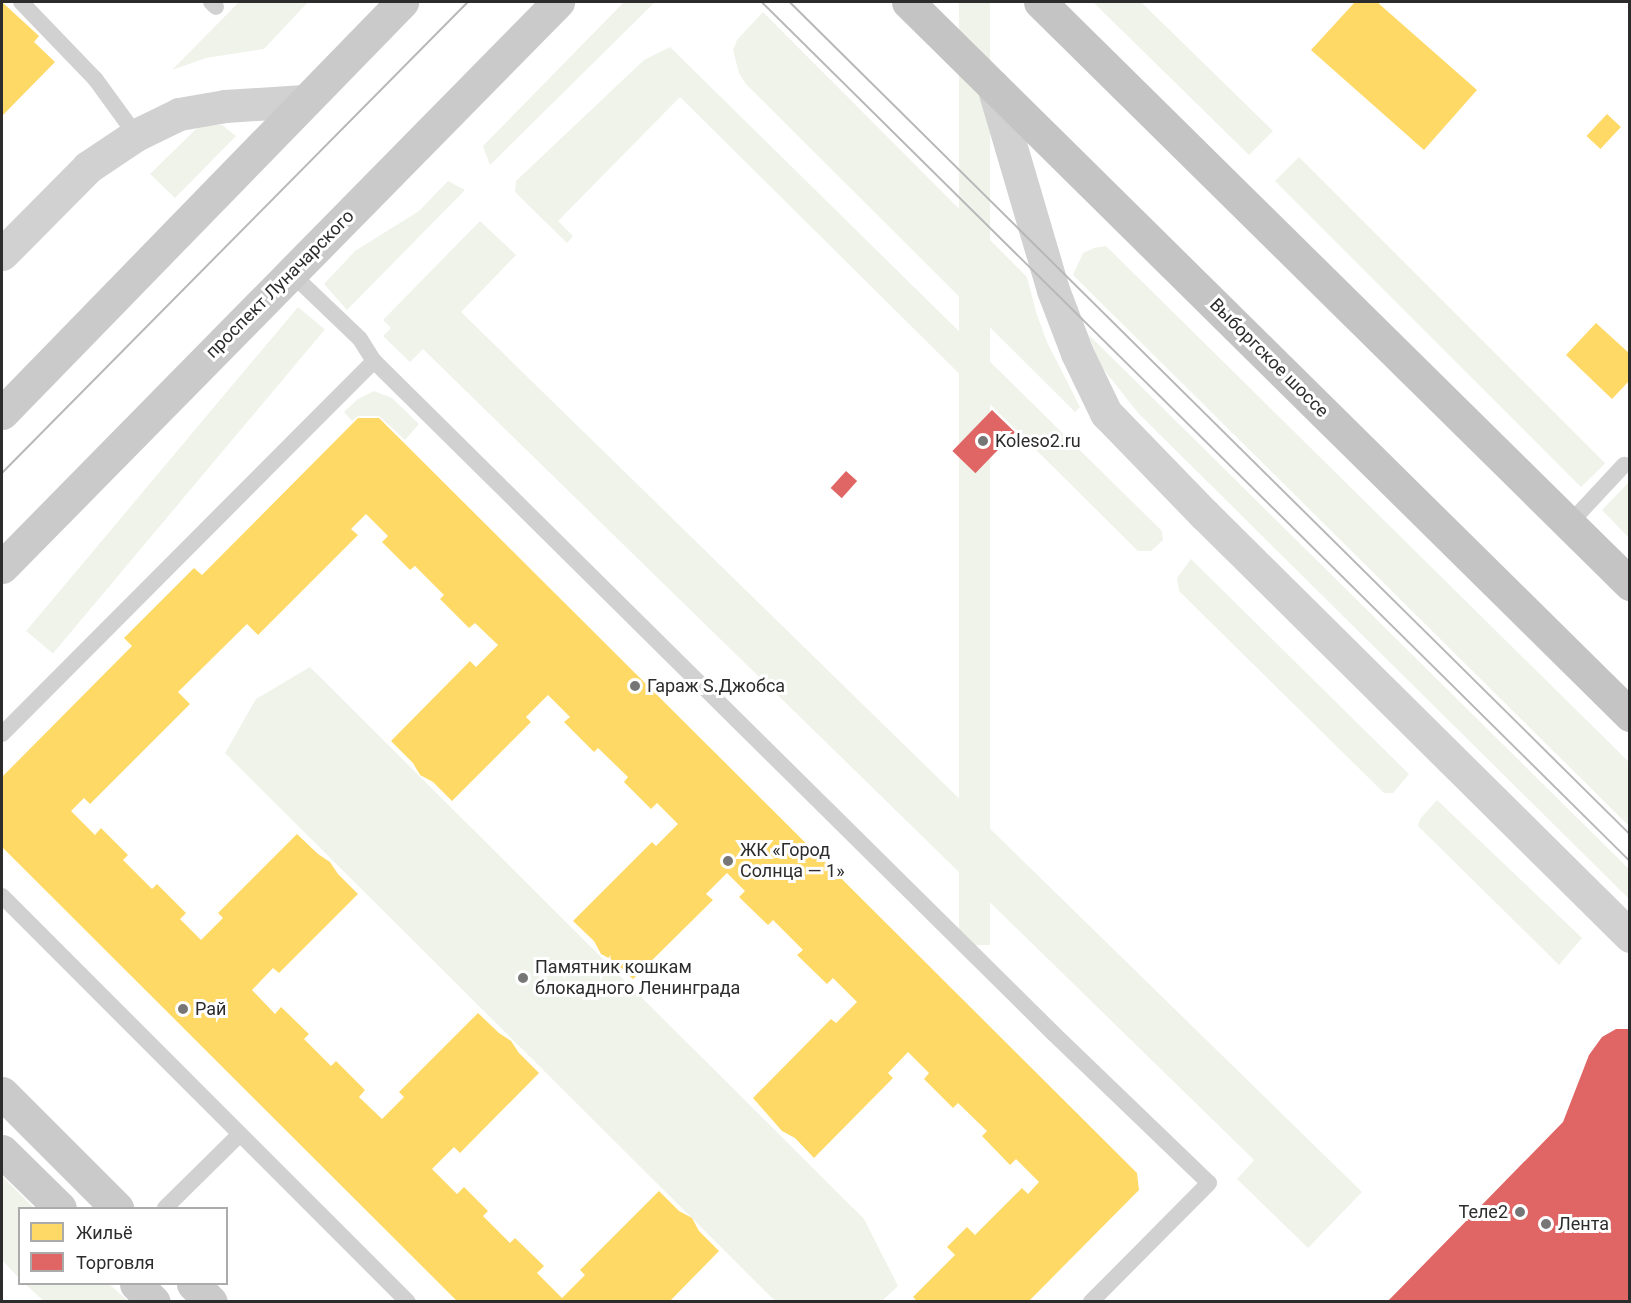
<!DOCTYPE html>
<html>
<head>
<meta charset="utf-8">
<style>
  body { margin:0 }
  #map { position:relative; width:1631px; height:1303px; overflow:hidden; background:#fff; font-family:Roboto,sans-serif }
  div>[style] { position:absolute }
  .green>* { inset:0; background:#f0f3ea; transform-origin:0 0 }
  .homes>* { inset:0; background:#ffd966; transform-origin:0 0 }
  .shops>* { inset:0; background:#e06666; transform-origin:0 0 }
  .lane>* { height:16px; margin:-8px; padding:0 8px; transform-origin:8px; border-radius:8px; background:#d1d1d1 }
  .street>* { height:33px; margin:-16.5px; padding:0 16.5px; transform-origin:16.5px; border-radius:16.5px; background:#d1d1d1 }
  .secondary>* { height:33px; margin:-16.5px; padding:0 16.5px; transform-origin:16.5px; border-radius:16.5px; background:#cacaca }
  .primary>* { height:33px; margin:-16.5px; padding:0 16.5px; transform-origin:16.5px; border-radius:16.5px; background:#c4c4c4 }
  .tram>* { height:1.5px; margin:-0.75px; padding:0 0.75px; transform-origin:0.75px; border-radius:0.75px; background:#b8b8b8 }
  .dots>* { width:16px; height:16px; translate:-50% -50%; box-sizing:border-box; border:3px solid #fff; border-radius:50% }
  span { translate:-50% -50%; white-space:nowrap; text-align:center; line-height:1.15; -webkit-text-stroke:6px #fff; paint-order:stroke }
  .street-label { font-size:18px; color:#2c2c2c }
  .poi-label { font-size:18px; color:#2c2c2c }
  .left { translate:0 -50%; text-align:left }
  .right { translate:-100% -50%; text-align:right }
  .frame { position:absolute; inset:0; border:3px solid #2c2c2c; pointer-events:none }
  .legend { position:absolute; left:18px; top:1207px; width:210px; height:78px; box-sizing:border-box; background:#fff; border:2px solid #ababab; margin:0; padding:8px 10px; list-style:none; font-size:18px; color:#2c2c2c }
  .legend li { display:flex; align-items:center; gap:12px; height:30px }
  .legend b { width:30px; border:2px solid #ababab }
</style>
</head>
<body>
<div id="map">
  <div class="green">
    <div style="clip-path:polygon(239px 2px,308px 2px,264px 49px,206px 58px,172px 70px)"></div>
    <div style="clip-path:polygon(624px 2px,655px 2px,490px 165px,483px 146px)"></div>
    <div style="left:959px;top:2px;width:31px;height:943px"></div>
    <div style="clip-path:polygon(1093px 2px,1141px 2px,1273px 131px,1249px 155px)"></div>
    <div style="clip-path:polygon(763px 12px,1027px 277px,1036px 312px,1047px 342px,1080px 407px,1075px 412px,746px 84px,739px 73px,733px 50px,737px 40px)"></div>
    <div style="clip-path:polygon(670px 47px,1162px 531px,1163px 540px,1151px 551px,1138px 551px,680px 97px,558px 221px,573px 236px,567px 243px,515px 192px,516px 181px,644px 60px)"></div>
    <div style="clip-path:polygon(209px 124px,222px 125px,236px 136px,175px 198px,150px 174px,196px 129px)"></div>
    <div style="left:1299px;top:157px;width:433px;height:34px;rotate:45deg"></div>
    <div style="clip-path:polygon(448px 181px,465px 190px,347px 310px,324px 284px,355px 251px,419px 211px)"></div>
    <div style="clip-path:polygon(480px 221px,516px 255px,461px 312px,1362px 1192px,1308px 1248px,1237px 1179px,1254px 1160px,423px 349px,410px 362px,383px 336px,391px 328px,383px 320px)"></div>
    <div style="clip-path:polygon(1106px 246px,1629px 762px,1629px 826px,1073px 275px,1083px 253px,1094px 248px)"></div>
    <div style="left:298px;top:307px;width:35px;height:423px;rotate:40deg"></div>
    <div style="clip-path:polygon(1088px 334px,1629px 869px,1629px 899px,1138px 413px,1101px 366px)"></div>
    <div style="clip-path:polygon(374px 391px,392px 398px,419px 424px,405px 440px,379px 416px,358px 416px,352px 421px,344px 412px,358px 399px)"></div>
    <div style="clip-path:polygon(1629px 482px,1630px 483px,1629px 538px,1602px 510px)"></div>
    <div style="clip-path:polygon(1191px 559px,1409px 774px,1393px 793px,1384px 793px,1179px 591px,1177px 578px)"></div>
    <div style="clip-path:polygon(310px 667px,864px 1219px,898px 1286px,882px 1301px,775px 1301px,225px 753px,256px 699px)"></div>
    <div style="clip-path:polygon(1437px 800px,1582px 938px,1559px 965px,1418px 826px,1420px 819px)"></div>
    <div style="clip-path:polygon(2px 1176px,34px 1208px,20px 1208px,19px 1278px,2px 1260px)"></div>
    <div style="clip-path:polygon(25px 1284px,109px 1284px,128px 1301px,44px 1301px)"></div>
  </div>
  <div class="homes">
    <div style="clip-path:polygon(2px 2px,39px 36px,34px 42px,55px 62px,2px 116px)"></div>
    <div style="clip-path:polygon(1355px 2px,1377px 2px,1477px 90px,1424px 150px,1311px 50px)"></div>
    <div style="left:1607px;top:114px;width:19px;height:30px;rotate:43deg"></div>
    <div style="clip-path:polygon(1596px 323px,1630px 354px,1630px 380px,1612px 399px,1566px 355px)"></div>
    <div style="clip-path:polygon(358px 418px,379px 418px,1137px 1173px,1139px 1190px,1028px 1302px,918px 1302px,913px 1297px,955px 1255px,947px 1247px,967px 1227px,975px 1235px,1022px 1188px,1028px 1194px,1039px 1182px,1016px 1159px,1010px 1165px,982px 1136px,987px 1131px,958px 1103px,953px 1108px,924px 1079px,929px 1073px,908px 1052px,888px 1073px,893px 1078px,814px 1158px,795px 1138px,782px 1131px,753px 1098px,831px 1019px,836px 1023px,857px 1002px,833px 978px,827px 984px,797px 955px,803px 950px,773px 920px,768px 925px,739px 897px,745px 891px,727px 873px,706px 894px,713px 900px,633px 979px,614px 961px,601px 954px,594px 941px,573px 921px,652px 842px,656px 846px,678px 824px,657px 803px,651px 809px,624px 782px,628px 777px,598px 748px,594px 752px,564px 722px,570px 717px,548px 695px,526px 717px,531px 722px,452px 801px,433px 782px,420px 775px,413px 763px,391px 741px,470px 661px,476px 667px,498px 645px,475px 623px,469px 628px,440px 599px,444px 595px,415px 566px,410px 570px,382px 542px,388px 536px,366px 514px,351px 529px,358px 535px,258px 635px,247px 624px,178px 692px,190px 704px,90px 804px,84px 798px,71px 811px,95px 835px,101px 828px,128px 855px,123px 860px,152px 889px,157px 884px,186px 913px,180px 919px,201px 940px,223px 918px,218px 913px,297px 834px,318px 854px,330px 862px,338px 874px,358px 894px,279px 973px,273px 968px,252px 990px,275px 1014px,281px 1007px,309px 1034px,304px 1039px,331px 1066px,336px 1061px,365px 1090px,359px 1097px,382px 1119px,404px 1097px,399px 1092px,478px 1013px,499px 1033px,511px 1041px,519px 1053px,539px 1073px,460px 1153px,454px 1147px,432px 1169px,457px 1194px,464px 1187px,488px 1211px,483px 1216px,510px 1243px,515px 1238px,544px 1266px,537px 1273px,562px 1298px,585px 1275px,580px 1270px,659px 1191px,679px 1211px,692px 1218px,699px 1231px,719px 1251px,669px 1302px,458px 1302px,2px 847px,2px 777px,132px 646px,124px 638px,194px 568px,202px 575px)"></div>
  </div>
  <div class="shops">
    <div style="left:992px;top:410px;width:32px;height:57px;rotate:44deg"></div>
    <div style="left:846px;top:471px;width:15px;height:23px;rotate:42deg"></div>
    <div style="clip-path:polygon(1616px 1029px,1630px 1029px,1630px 1302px,1387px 1302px,1563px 1122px,1589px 1055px,1602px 1037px)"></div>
  </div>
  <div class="lane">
    <div style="left:21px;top:2px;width:108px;rotate:46.1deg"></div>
    <div style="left:96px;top:80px;width:68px;rotate:54deg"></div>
    <div style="left:211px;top:2px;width:7px;rotate:45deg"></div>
    <div style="left:291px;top:273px;width:95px;rotate:43.7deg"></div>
    <div style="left:360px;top:339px;width:26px;rotate:58deg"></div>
    <div style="left:374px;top:361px;width:955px;rotate:44.7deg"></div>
    <div style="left:1053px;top:1033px;width:216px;rotate:43.9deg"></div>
    <div style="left:1209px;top:1183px;width:168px;rotate:134.8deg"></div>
    <div style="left:1569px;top:524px;width:81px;rotate:-47deg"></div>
    <div style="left:2px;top:734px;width:527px;rotate:-45.08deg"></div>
    <div style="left:2px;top:896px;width:574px;rotate:45deg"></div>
    <div style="left:165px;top:1208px;width:105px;rotate:-44.6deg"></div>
  </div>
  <div class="street">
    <div style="left:993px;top:86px;width:213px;rotate:73.6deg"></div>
    <div style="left:1053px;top:290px;width:67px;rotate:69.1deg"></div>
    <div style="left:1077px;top:353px;width:67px;rotate:64.2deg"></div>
    <div style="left:1106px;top:413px;width:142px;rotate:45.9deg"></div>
    <div style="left:1205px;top:515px;width:598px;rotate:44.73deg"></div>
    <div style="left:2px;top:254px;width:122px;rotate:-45.3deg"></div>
    <div style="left:88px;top:167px;width:58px;rotate:-33.7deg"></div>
    <div style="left:136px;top:135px;width:48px;rotate:-26deg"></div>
    <div style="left:179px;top:114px;width:47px;rotate:-9.9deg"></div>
    <div style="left:225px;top:106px;width:79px;rotate:-3.6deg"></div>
  </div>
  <div class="secondary">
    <div style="left:2px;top:413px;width:574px;rotate:-45.78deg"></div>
    <div style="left:2px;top:567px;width:793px;rotate:-45.46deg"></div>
    <div style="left:2px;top:1093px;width:163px;rotate:45deg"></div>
    <div style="left:2px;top:1151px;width:81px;rotate:44.5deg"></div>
    <div style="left:136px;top:1284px;width:25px;rotate:45deg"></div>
    <div style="left:193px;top:1284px;width:25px;rotate:45deg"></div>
  </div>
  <div class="primary">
    <div style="left:908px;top:2px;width:1015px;rotate:44.64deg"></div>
    <div style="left:1040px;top:2px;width:829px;rotate:44.61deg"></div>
  </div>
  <div class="tram">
    <div style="left:762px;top:2px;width:1221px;rotate:44.7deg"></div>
    <div style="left:790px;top:2px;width:1182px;rotate:44.73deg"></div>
    <div style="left:2px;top:473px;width:663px;rotate:-45.31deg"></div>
  </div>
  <div class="dots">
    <div style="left:983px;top:441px;background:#767676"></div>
    <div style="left:635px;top:686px;background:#767676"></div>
    <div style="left:728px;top:861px;background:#767676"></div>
    <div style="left:523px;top:978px;background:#767676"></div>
    <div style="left:183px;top:1009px;background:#767676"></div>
    <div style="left:1520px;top:1212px;background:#767676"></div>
    <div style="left:1546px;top:1224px;background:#767676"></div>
  </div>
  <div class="street-label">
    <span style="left:280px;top:284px;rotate:-45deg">проспект Луначарского</span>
    <span style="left:1269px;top:358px;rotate:45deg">Выборгское шоссе</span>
  </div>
  <div class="poi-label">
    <span class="left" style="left:995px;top:441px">Koleso2.ru</span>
    <span class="left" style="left:647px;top:686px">Гараж S.Джобса</span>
    <span class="left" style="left:740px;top:861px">ЖК «Город<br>Солнца — 1»</span>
    <span class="left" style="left:535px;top:978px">Памятник кошкам<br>блокадного Ленинграда</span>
    <span class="left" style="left:195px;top:1009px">Рай</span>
    <span class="right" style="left:1508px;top:1212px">Теле2</span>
    <span class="left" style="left:1558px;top:1224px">Лента</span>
  </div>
  <div class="frame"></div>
  <ul class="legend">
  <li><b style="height:16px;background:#ffd966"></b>Жильё</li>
  <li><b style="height:16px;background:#e06666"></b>Торговля</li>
  </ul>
</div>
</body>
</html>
